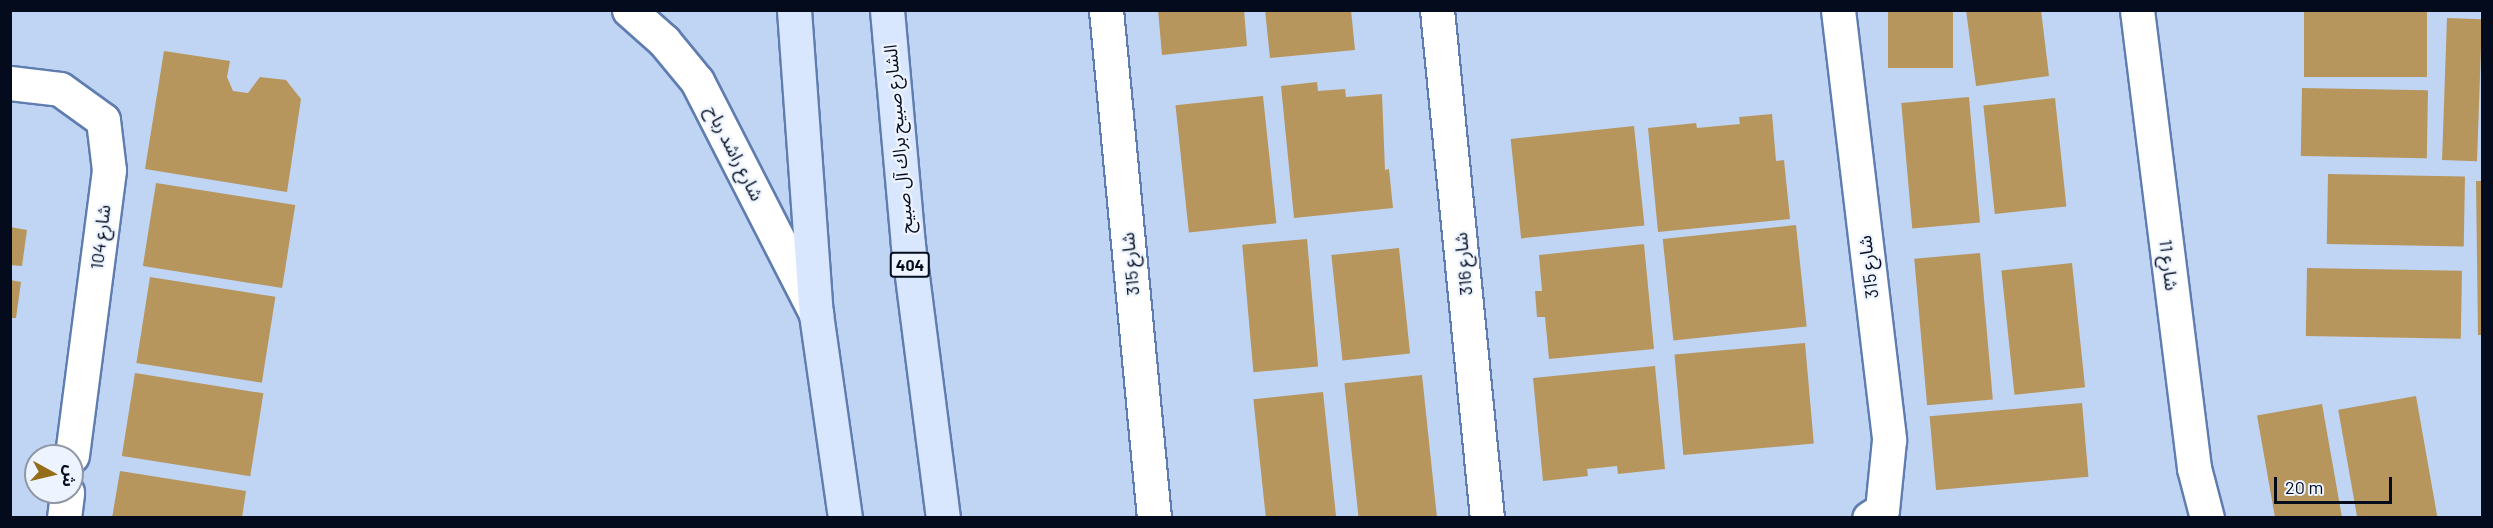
<!DOCTYPE html>
<html>
<head>
<meta charset="utf-8">
<style>
  body { margin:0 }
  #map { position:relative; width:2493px; height:528px; overflow:hidden; background:#c0d4f4; font-family:Barlow,"Noto Sans Arabic",sans-serif }
  div>[style] { position:absolute }
  .building>* { inset:0; background:#b7965d; transform-origin:0 0 }
  .roads { filter:drop-shadow(2px 0 #5f7daf) drop-shadow(-2px 0 #5f7daf) drop-shadow(0 2px #5f7daf) drop-shadow(0 -2px #5f7daf) }
  .minor>* { height:33px; margin:-16.5px; padding:0 16.5px; transform-origin:16.5px; border-radius:16.5px; background:#fff }
  .major>* { height:33px; margin:-16.5px; padding:0 16.5px; transform-origin:16.5px; border-radius:16.5px; background:#d9e7fe }
  span { translate:-50% -50%; white-space:nowrap; text-align:center; line-height:1.15; -webkit-text-stroke:4.5px #edf4ff; paint-order:stroke }
  .shield-label span { padding:2px 4px; background:#edf4ff; border:2px solid; border-radius:4px; -webkit-text-stroke-width:0 }
  .shield-label { font-size:16px; color:#030b1d; font-weight:700 }
  .street-label { font-size:18px; color:#030b1d }
  .frame { position:absolute; inset:0; border:12px solid #030b1d; pointer-events:none }
  .north { position:absolute; left:24px; top:444px; width:60px; height:60px; box-sizing:border-box; background:#edf4ff; border:2px solid #8f97a5; border-radius:50%; rotate:98deg; font-size:16px; font-weight:700; line-height:24px; text-align:center; color:#030b1d }
  .north::after { content:''; display:block; margin:auto; width:21px; height:27px; background:#956c17; clip-path:polygon(50% 0,100% 100%,50% 72%,0 100%) }
  .scale { position:absolute; left:2274px; top:477px; width:118px; height:27px; box-sizing:border-box; border:3px solid #030b1d; border-top:0; padding-left:8px; font-size:18px; line-height:21px; white-space:nowrap; color:#030b1d; -webkit-text-stroke:4px #edf4ff; paint-order:stroke }
</style>
</head>
<body>
<div id="map">
  <div class="building">
    <div style="clip-path:polygon(1158px 10px,1244px 10px,1247px 46px,1162px 55px)"></div>
    <div style="clip-path:polygon(1265px 10px,1351px 10px,1355px 50px,1270px 58px)"></div>
    <div style="left:1888px;top:10px;width:65px;height:58px"></div>
    <div style="clip-path:polygon(1966px 10px,2041px 10px,2049px 76px,1976px 86px)"></div>
    <div style="left:2304px;top:10px;width:123px;height:67px"></div>
    <div style="left:2447px;top:18px;width:35px;height:142px;rotate:2deg"></div>
    <div style="clip-path:polygon(164px 51px,230px 61px,227px 77px,233px 91px,248px 93px,260px 77px,286px 80px,301px 99px,287px 192px,145px 169px)"></div>
    <div style="clip-path:polygon(1317px 82px,1318px 91px,1345px 89px,1346px 97px,1382px 94px,1385px 170px,1389px 169px,1393px 208px,1294px 218px,1281px 86px)"></div>
    <div style="left:2302px;top:88px;width:126px;height:68px;rotate:1deg"></div>
    <div style="left:1263px;top:96px;width:128px;height:88px;rotate:84deg"></div>
    <div style="left:1969px;top:97px;width:126px;height:68px;rotate:85deg"></div>
    <div style="left:2055px;top:98px;width:109px;height:72px;rotate:84deg"></div>
    <div style="clip-path:polygon(1772px 114px,1776px 161px,1784px 160px,1790px 219px,1658px 232px,1648px 128px,1696px 123px,1697px 128px,1740px 124px,1739px 117px)"></div>
    <div style="left:1634px;top:126px;width:100px;height:124px;rotate:84deg"></div>
    <div style="left:2328px;top:174px;width:137px;height:70px;rotate:1deg"></div>
    <div style="clip-path:polygon(2476px 181px,2482px 181px,2482px 335px,2478px 335px)"></div>
    <div style="left:156px;top:183px;width:141px;height:84px;rotate:9deg"></div>
    <div style="left:1796px;top:225px;width:102px;height:134px;rotate:84deg"></div>
    <div style="clip-path:polygon(10px 227px,27px 230px,22px 266px,10px 265px)"></div>
    <div style="left:1307px;top:239px;width:128px;height:65px;rotate:85deg"></div>
    <div style="clip-path:polygon(1644px 244px,1654px 349px,1549px 359px,1545px 317px,1537px 317px,1535px 291px,1542px 291px,1539px 255px)"></div>
    <div style="left:1399px;top:248px;width:106px;height:68px;rotate:84deg"></div>
    <div style="left:1980px;top:253px;width:147px;height:66px;rotate:85deg"></div>
    <div style="left:2072px;top:263px;width:125px;height:71px;rotate:84deg"></div>
    <div style="left:2307px;top:268px;width:155px;height:68px;rotate:1deg"></div>
    <div style="left:150px;top:277px;width:127px;height:87px;rotate:9deg"></div>
    <div style="clip-path:polygon(10px 280px,21px 282px,16px 318px,10px 318px)"></div>
    <div style="left:1805px;top:343px;width:101px;height:131px;rotate:85deg"></div>
    <div style="clip-path:polygon(1655px 366px,1665px 469px,1618px 474px,1617px 466px,1587px 469px,1588px 476px,1543px 481px,1533px 378px)"></div>
    <div style="left:135px;top:373px;width:130px;height:84px;rotate:9deg"></div>
    <div style="left:1422px;top:375px;width:144px;height:78px;rotate:84deg"></div>
    <div style="left:1323px;top:392px;width:127px;height:70px;rotate:84deg"></div>
    <div style="left:2416px;top:396px;width:124px;height:79px;rotate:80deg"></div>
    <div style="left:2082px;top:403px;width:74px;height:153px;rotate:85deg"></div>
    <div style="left:2322px;top:404px;width:116px;height:66px;rotate:80deg"></div>
    <div style="clip-path:polygon(120px 471px,246px 491px,242px 518px,112px 518px)"></div>
  </div>
  <div class="roads">
    <div class="minor">
      <div style="left:629px;top:10px;width:47px;rotate:41.5deg"></div>
      <div style="left:664px;top:41px;width:52px;rotate:50.5deg"></div>
      <div style="left:697px;top:81px;width:262px;rotate:62.9deg"></div>
      <div style="left:1106px;top:10px;width:510px;rotate:84.6deg"></div>
      <div style="left:1437px;top:10px;width:510px;rotate:84.38deg"></div>
      <div style="left:1838px;top:10px;width:433px;rotate:83.2deg"></div>
      <div style="left:1889px;top:440px;width:70px;rotate:95.7deg"></div>
      <div style="left:1882px;top:510px;width:15px;rotate:148deg"></div>
      <div style="left:2137px;top:10px;width:462px;rotate:82.9deg"></div>
      <div style="left:2194px;top:468px;width:52px;rotate:75.4deg"></div>
      <div style="left:10px;top:83px;width:50px;rotate:6.8deg"></div>
      <div style="left:60px;top:89px;width:53px;rotate:35.8deg"></div>
      <div style="left:103px;top:120px;width:50px;rotate:83.2deg"></div>
      <div style="left:109px;top:170px;width:288px;rotate:97.4deg"></div>
      <div style="left:64px;top:518px;width:26px;rotate:-83deg"></div>
    </div>
    <div class="major">
      <div style="left:794px;top:10px;width:305px;rotate:85.9deg"></div>
      <div style="left:816px;top:314px;width:206px;rotate:81.9deg"></div>
      <div style="left:887px;top:10px;width:236px;rotate:84.9deg"></div>
      <div style="left:908px;top:245px;width:275px;rotate:82.7deg"></div>
    </div>
  </div>
  <div class="shield-label">
    <span style="left:910px;top:265px">404</span>
  </div>
  <div class="street-label">
    <span style="left:898px;top:139px;rotate:-95deg">الشارع صبيح براك آل صبيح</span>
    <span style="left:735px;top:153px;rotate:63deg">شارع راشد رباح</span>
    <span style="left:100px;top:237px;rotate:-83deg">شارع 104</span>
    <span style="left:1130px;top:264px;rotate:-95deg">شارع 315</span>
    <span style="left:1463px;top:264px;rotate:-95deg">شارع 316</span>
    <span style="left:2169px;top:265px;rotate:83deg">شارع 11</span>
    <span style="left:1868px;top:267px;rotate:-97deg">شارع 315</span>
  </div>
  <div class="frame"></div>
  <div class="north">ش</div>
  <div class="scale">20 m</div>
</div>
</body>
</html>
